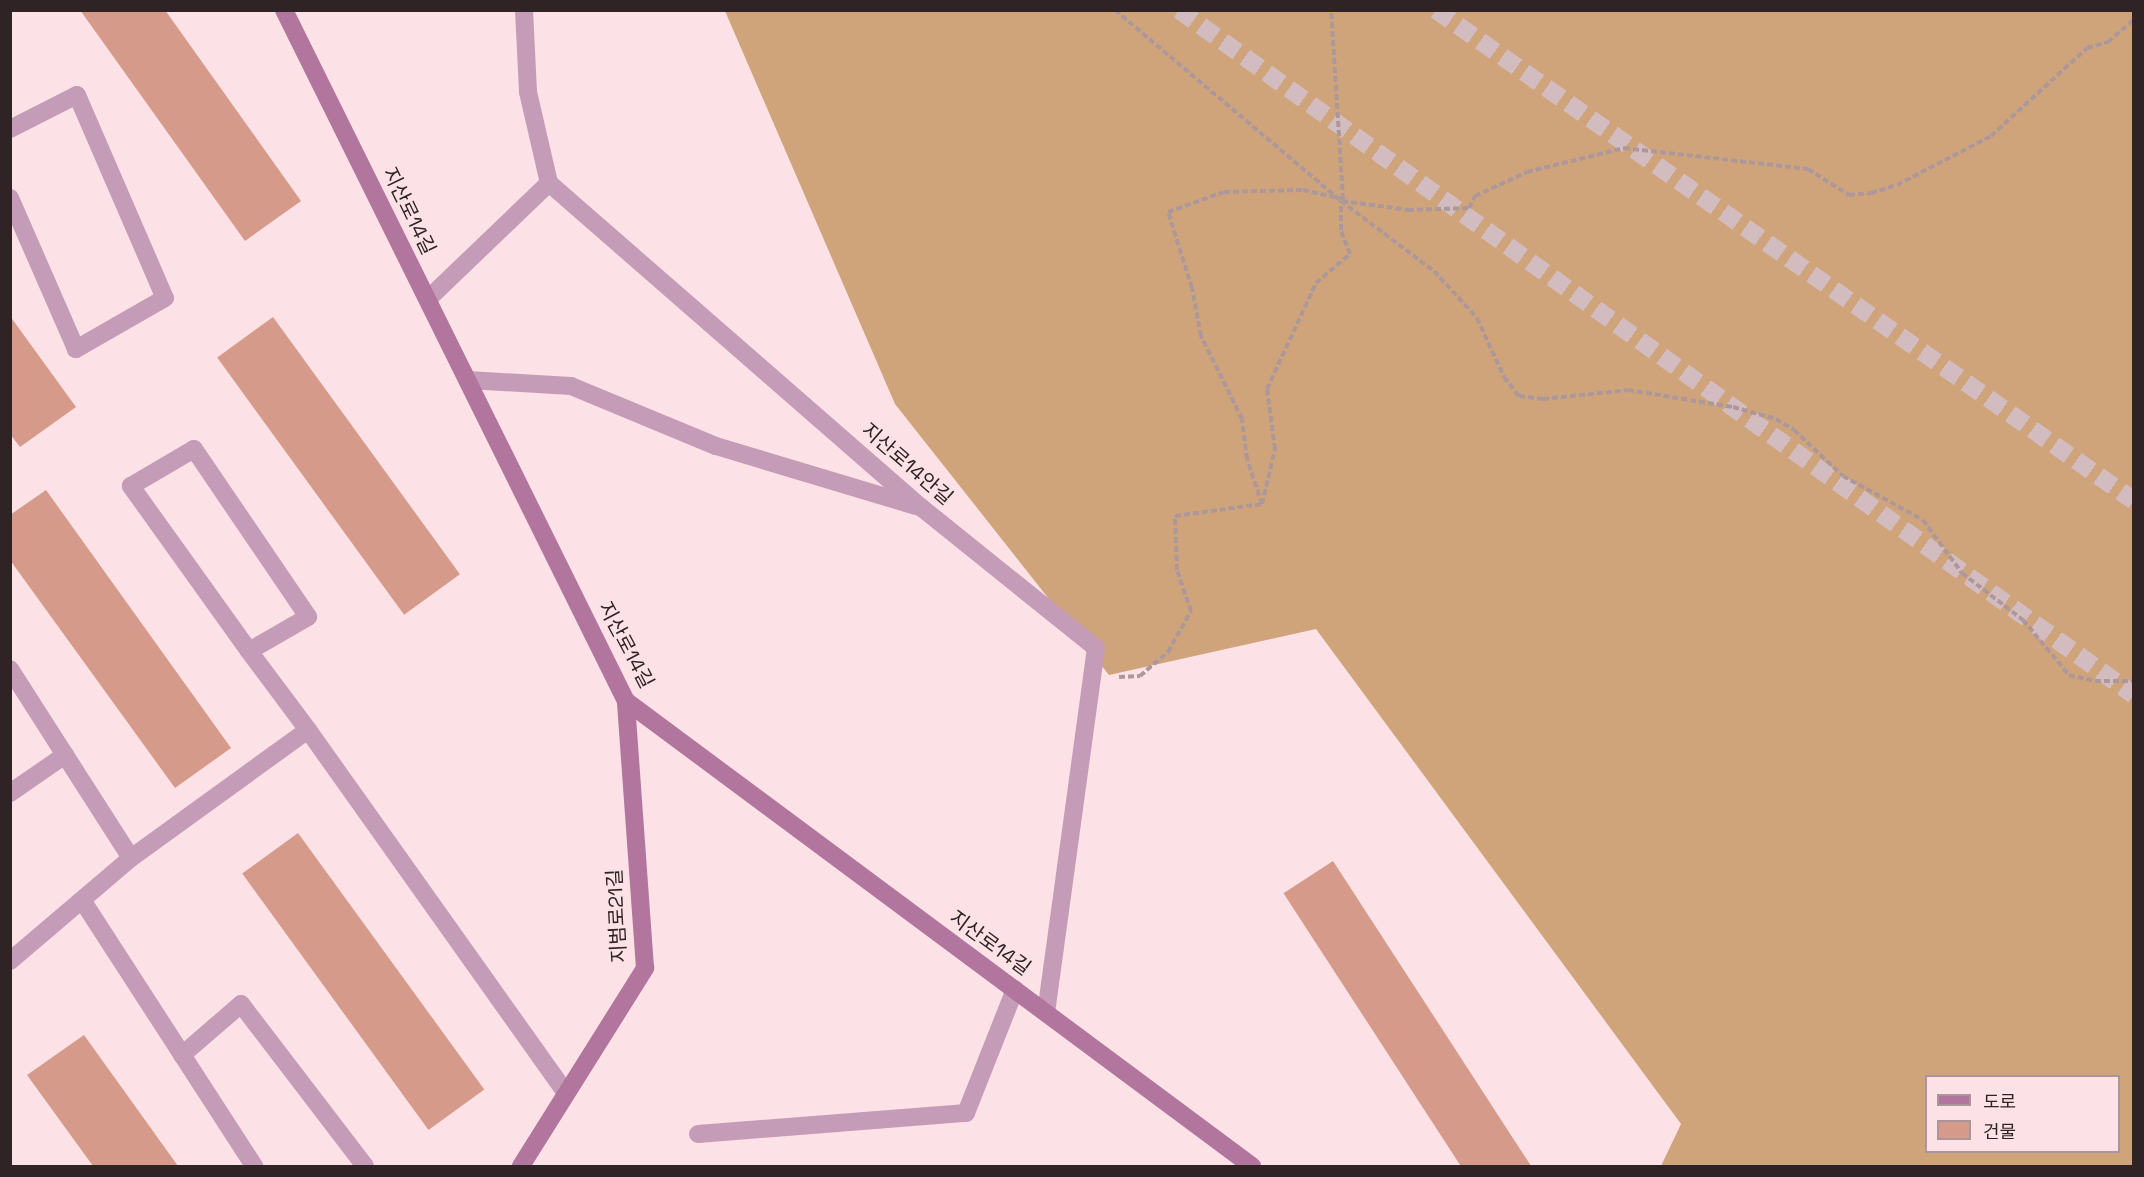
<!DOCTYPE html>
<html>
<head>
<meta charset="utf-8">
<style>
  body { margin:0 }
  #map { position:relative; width:2144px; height:1177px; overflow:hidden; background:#fce2e6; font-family:"Space Grotesk","Noto Sans KR",sans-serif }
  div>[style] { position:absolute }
  .forest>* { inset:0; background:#d0a47a }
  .building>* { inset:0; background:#d69a8a; transform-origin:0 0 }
  .secondary-tunnel>* { height:18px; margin-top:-9px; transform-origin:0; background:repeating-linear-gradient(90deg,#d3bcbf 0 18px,transparent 0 27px) }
  .path>* { height:4px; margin-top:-2px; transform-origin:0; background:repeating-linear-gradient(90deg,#ac979b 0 6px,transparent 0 9px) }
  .street>* { height:18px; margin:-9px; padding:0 9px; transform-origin:9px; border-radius:9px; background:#c59cb7 }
  .secondary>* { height:18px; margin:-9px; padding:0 9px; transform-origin:9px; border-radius:9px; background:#b1759e }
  span { translate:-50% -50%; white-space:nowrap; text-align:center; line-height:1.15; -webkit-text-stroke:5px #fce2e6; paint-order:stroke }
  .street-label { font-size:20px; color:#2f2325 }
  .frame { position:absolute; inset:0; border:12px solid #2f2325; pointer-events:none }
  .legend { position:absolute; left:1925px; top:1075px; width:195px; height:78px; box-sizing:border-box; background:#fce2e6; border:2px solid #aa9699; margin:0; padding:8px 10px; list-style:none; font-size:18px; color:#2f2325 }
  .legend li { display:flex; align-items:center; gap:12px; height:30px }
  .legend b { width:30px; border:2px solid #aa9699 }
</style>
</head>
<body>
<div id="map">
  <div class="forest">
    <div style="clip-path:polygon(evenodd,725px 11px,2133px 11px,2133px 1166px,1661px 1166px,1681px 1124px,1316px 629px,1109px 675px,895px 404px,725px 11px,1926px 1076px,2118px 1076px,2118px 1152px,1926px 1152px,1926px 1076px)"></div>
  </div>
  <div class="building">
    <div style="clip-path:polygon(80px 10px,165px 10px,301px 201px,245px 241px)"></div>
    <div style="clip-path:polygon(10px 316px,76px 407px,20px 447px,10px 434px)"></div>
    <div style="left:273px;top:317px;width:318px;height:69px;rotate:54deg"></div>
    <div style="clip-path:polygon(46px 490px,231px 748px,175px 788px,10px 560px,10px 515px)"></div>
    <div style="left:298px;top:833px;width:317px;height:69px;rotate:54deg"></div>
    <div style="left:1333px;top:861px;width:364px;height:59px;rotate:57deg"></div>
    <div style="clip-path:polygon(84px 1035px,178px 1166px,93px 1166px,27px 1075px)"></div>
  </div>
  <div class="secondary-tunnel">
    <div style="left:1179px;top:10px;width:1175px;rotate:35.65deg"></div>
    <div style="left:1436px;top:10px;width:853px;rotate:35.12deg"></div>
  </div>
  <div class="path">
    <div style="left:1115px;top:10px;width:296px;rotate:40.2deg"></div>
    <div style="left:1341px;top:201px;width:116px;rotate:37deg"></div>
    <div style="left:1434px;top:271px;width:64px;rotate:47.5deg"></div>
    <div style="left:1477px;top:318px;width:65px;rotate:65.4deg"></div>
    <div style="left:1504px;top:377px;width:24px;rotate:52deg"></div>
    <div style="left:1519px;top:396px;width:24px;rotate:7deg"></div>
    <div style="left:1543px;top:399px;width:85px;rotate:-6deg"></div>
    <div style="left:1628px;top:390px;width:106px;rotate:9.2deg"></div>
    <div style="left:1733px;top:407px;width:45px;rotate:15.6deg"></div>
    <div style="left:1776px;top:419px;width:21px;rotate:31deg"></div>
    <div style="left:1794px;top:430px;width:67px;rotate:43.2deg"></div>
    <div style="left:1843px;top:476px;width:91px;rotate:28.8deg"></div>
    <div style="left:1923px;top:520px;width:66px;rotate:53.7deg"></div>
    <div style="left:1962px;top:573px;width:77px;rotate:37.6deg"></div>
    <div style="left:2023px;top:620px;width:72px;rotate:50.1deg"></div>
    <div style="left:2069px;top:675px;width:27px;rotate:13deg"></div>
    <div style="left:2095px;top:681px;width:39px"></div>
    <div style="left:1342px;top:201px;width:67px;rotate:7.8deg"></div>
    <div style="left:1408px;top:210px;width:61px;rotate:-1.9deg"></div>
    <div style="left:1469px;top:208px;width:13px;rotate:-63deg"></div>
    <div style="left:1475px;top:196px;width:57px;rotate:-24.8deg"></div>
    <div style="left:1527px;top:172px;width:100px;rotate:-13.9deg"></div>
    <div style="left:1624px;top:148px;width:185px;rotate:6.5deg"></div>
    <div style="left:1808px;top:169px;width:49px;rotate:32.4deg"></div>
    <div style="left:1849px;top:195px;width:22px;rotate:-5deg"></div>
    <div style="left:1871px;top:193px;width:27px;rotate:-17deg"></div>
    <div style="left:1897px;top:185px;width:106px;rotate:-27.5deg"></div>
    <div style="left:1991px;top:136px;width:130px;rotate:-42.5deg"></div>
    <div style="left:2087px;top:48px;width:22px;rotate:-16deg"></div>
    <div style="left:2108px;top:42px;width:35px;rotate:-41deg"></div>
    <div style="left:1262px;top:504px;width:47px;rotate:-108.4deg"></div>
    <div style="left:1247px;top:459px;width:40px;rotate:-97.1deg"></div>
    <div style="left:1242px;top:419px;width:93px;rotate:-116.3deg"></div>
    <div style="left:1201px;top:336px;width:49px;rotate:-100.6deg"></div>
    <div style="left:1192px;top:288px;width:80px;rotate:-107.5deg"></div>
    <div style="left:1168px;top:212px;width:59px;rotate:-19.7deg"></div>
    <div style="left:1224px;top:192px;width:79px;rotate:-1.5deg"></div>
    <div style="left:1303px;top:190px;width:41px;rotate:12.7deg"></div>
    <div style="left:1343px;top:199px;width:189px;rotate:-93.6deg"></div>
    <div style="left:1119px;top:677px;width:21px;rotate:-3deg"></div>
    <div style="left:1140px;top:676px;width:37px;rotate:-41deg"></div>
    <div style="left:1168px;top:652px;width:47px;rotate:-60.7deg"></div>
    <div style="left:1191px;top:611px;width:43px;rotate:-108.9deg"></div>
    <div style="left:1177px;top:570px;width:54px;rotate:-92.1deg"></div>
    <div style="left:1175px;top:516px;width:88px;rotate:-7.9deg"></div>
    <div style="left:1262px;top:504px;width:57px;rotate:-76.7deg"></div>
    <div style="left:1275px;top:449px;width:61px;rotate:-97.6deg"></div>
    <div style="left:1267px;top:389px;width:117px;rotate:-65.2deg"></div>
    <div style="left:1316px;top:283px;width:45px;rotate:-40.5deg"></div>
    <div style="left:1350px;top:254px;width:26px;rotate:-111deg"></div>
    <div style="left:1341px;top:230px;width:29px;rotate:-90deg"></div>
  </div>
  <div class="street">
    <div style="left:524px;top:10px;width:82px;rotate:87.2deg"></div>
    <div style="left:528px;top:92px;width:93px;rotate:77deg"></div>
    <div style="left:549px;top:183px;width:495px;rotate:41.1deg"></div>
    <div style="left:922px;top:508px;width:223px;rotate:38.8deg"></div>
    <div style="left:1096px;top:648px;width:367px;rotate:97.8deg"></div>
    <div style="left:10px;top:129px;width:75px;rotate:-26.9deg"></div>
    <div style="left:77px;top:95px;width:221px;rotate:66.6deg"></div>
    <div style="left:165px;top:298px;width:103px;rotate:150.2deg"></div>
    <div style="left:76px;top:349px;width:165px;rotate:-113.6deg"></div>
    <div style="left:428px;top:299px;width:168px;rotate:-43.8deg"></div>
    <div style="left:468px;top:380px;width:103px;rotate:3.3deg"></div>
    <div style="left:571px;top:386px;width:157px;rotate:22.5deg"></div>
    <div style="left:716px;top:446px;width:209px;rotate:16.7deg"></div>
    <div style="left:10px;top:669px;width:224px;rotate:57.4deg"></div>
    <div style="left:131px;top:858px;width:159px;rotate:139.6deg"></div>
    <div style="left:308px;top:730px;width:445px;rotate:54.6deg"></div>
    <div style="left:10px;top:793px;width:67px;rotate:-34.6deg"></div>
    <div style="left:131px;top:858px;width:218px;rotate:-35.9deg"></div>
    <div style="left:308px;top:730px;width:99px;rotate:-126.8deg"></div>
    <div style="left:249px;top:651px;width:203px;rotate:-125.6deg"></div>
    <div style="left:131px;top:486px;width:73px;rotate:-30.4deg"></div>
    <div style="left:194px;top:449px;width:203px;rotate:55.8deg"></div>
    <div style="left:308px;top:617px;width:68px;rotate:150deg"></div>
    <div style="left:82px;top:900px;width:317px;rotate:57.1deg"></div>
    <div style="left:182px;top:1055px;width:78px;rotate:-40.8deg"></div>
    <div style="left:241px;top:1004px;width:204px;rotate:52.6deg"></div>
    <div style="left:698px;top:1134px;width:269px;rotate:-4.5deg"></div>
    <div style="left:966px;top:1113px;width:133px;rotate:-68.4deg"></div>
  </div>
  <div class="secondary">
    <div style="left:284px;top:10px;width:771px;rotate:63.67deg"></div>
    <div style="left:626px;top:701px;width:780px;rotate:36.61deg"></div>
    <div style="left:521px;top:1166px;width:234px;rotate:-57.9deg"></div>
    <div style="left:645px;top:968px;width:268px;rotate:-94.1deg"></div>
  </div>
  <div class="street-label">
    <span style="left:409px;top:211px;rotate:64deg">지산로14길</span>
    <span style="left:907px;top:464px;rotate:41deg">지산로14안길</span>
    <span style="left:626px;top:645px;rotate:62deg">지산로14길</span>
    <span style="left:617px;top:916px;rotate:-93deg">지범로21길</span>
    <span style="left:990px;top:943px;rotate:36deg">지산로14길</span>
  </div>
  <div class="frame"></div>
  <ul class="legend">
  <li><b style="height:8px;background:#b1759e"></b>도로</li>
  <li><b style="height:16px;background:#d69a8a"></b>건물</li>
  </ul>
</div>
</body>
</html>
